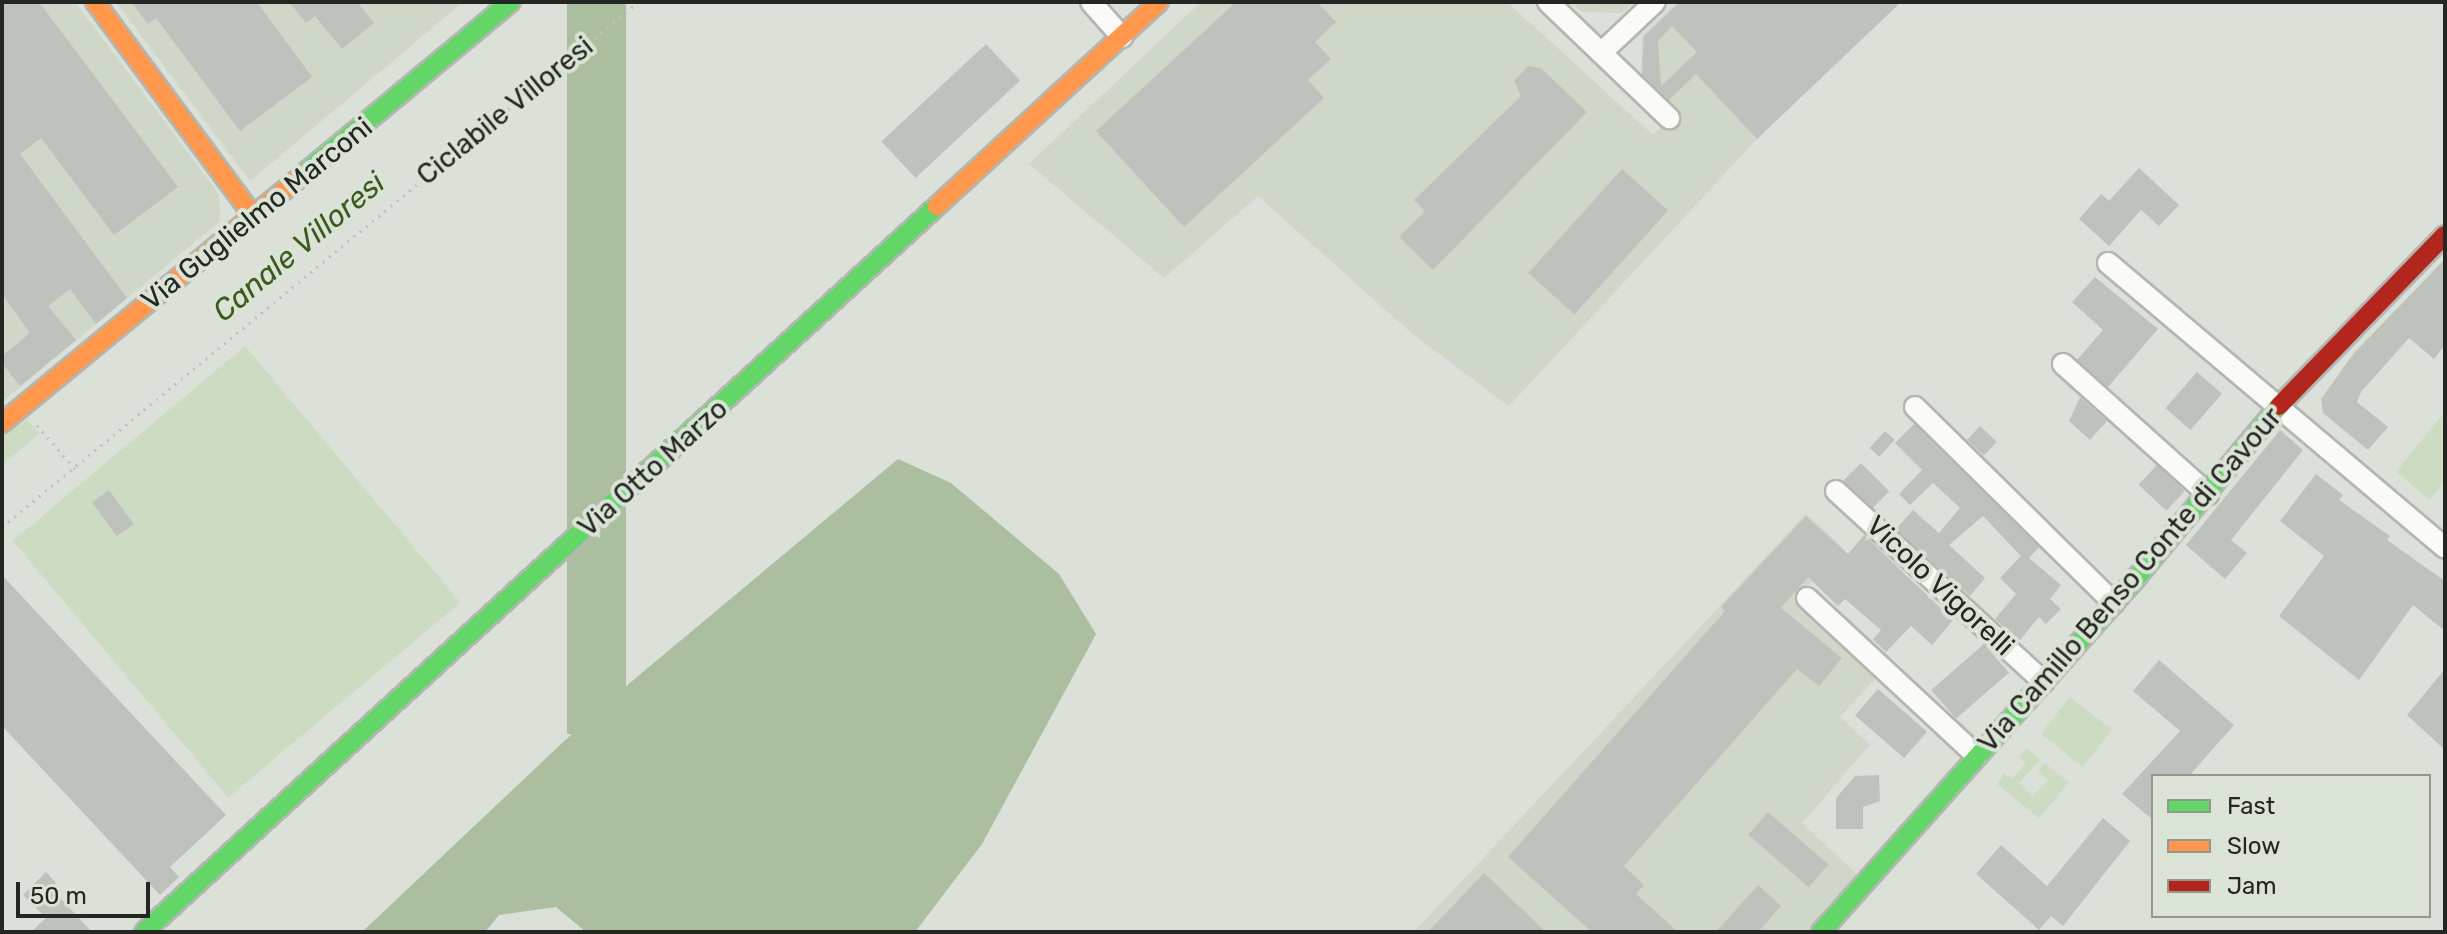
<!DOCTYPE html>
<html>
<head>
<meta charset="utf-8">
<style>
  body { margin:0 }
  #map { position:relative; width:2447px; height:934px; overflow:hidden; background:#dbe0d8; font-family:Rubik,sans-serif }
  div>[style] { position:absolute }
  .built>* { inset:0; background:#ced7c8 }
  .green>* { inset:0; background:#ccdcc2; transform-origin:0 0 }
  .water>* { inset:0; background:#abbe9f; transform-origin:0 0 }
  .building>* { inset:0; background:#bec2bc; transform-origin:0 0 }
  .path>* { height:3px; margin-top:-1.5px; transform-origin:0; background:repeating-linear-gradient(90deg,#bfc1be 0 2px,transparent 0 8px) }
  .roads { filter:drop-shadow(2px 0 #b3b7b0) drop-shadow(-2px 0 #b3b7b0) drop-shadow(0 2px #b3b7b0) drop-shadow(0 -2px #b3b7b0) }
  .street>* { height:20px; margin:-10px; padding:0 10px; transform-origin:10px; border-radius:10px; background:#fafaf9 }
  .fast>* { height:18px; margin:-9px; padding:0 9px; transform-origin:9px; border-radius:9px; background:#63d668 }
  .slow>* { height:18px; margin:-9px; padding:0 9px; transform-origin:9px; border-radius:9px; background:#ff974d }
  .jam>* { height:18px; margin:-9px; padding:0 9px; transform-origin:9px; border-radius:9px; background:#b3261e }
  span { translate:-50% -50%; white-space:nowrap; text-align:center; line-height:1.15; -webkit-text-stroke:8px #dae3d5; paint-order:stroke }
  .street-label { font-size:28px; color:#232621 }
  .water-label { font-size:30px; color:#3a5b1f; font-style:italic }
  .frame { position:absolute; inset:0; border:4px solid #232621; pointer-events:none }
  .legend { position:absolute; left:2151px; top:774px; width:280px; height:144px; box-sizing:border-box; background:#dae3d5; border:2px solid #91978d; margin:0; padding:10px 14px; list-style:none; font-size:24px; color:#232621 }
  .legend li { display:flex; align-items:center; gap:16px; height:40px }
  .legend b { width:40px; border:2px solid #91978d }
  .scale { position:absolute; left:16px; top:882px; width:134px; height:36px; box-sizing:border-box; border:4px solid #232621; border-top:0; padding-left:10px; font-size:24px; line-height:28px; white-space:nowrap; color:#232621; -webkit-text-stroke:6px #dae3d5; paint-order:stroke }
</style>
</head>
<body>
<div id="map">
  <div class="built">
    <div style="clip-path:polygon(2px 2px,75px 2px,219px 194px,220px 221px,2px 402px)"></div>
    <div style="clip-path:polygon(116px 2px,463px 2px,250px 181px)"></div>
    <div style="clip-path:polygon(1201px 2px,1507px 2px,1653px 135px,1678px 111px,1641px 79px,1642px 36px,1677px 2px,1901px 2px,1757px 139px,1509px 406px,1409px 331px,1258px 196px,1164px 278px,1029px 164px)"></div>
    <div style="clip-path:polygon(1571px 2px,1633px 2px,1622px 13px,1582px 12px)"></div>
    <div style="clip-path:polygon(1806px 514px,1842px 547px,1794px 602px,1875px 679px,1840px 717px,1870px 745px,1802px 823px,1864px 881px,1819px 932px,1414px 932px)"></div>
  </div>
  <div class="green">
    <div style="left:245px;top:346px;width:335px;height:303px;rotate:50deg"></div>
    <div style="clip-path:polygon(2445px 411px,2445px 481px,2430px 500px,2396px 472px)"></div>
    <div style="clip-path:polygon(27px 420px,40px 433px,2px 465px,2px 436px)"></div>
    <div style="left:2070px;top:697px;width:53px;height:47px;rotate:38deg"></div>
    <div style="clip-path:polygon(2027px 748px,2040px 760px,2019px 783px,2032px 796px,2048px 781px,2038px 771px,2044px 763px,2069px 782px,2039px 818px,1997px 784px,2004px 774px,2012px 778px,2026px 763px,2019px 757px)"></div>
  </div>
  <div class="water">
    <div style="left:567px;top:2px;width:59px;height:732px"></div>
    <div style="clip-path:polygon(898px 459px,951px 483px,1059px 574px,1096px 634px,982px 844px,915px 932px,586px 932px,556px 907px,499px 915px,485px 932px,362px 932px,595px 712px)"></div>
  </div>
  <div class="building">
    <div style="clip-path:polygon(2px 2px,39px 2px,178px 187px,114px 235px,41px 138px,20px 154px,127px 298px,96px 324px,70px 289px,48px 306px,76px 340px,20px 386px,2px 363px,2px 356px,30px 333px,2px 294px)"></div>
    <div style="clip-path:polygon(131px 2px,257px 2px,312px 77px,240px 131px,156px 18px,148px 24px)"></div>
    <div style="clip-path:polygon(289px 2px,357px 2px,374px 23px,342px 49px,315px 16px,306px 23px)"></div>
    <div style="clip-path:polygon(1236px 2px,1317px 2px,1336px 22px,1315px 42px,1331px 59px,1308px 80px,1324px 98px,1184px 227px,1096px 131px)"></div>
    <div style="clip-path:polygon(evenodd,1680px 2px,1901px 2px,1757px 139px,1696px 74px,1669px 100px,1642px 74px,1644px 36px,1680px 2px,1672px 26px,1697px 52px,1661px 86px,1658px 41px,1672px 26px)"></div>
    <div style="left:986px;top:44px;width:50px;height:143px;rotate:47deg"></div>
    <div style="clip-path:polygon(1528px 66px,1541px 68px,1587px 112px,1433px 270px,1399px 237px,1425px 211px,1414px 200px,1521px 96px,1514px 81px)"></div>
    <div style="clip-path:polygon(2139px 168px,2179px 205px,2159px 226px,2141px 210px,2109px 246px,2079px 219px,2101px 194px,2109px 201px)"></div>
    <div style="left:1622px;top:169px;width:62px;height:140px;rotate:42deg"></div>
    <div style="clip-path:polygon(2445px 259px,2445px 345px,2434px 359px,2409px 338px,2361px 392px,2357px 402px,2388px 427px,2368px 450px,2323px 413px,2321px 399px,2354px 353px)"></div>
    <div style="clip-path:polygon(2095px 277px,2158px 329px,2108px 387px,2077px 360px,2103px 330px,2072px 302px)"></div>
    <div style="left:2197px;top:372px;width:33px;height:48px;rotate:41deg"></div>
    <div style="clip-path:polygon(2080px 397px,2107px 421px,2090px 440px,2069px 421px)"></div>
    <div style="clip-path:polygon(1914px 424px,2039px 547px,2029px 558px,2061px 585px,2050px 599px,2061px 609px,2046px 624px,2039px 617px,2019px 641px,1995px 619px,2016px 594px,2000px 578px,2021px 556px,1983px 516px,1949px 545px,1985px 578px,1970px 596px,1896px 529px,1913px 510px,1939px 533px,1960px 508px,1933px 483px,1910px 505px,1899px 494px,1922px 470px,1895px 443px)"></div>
    <div style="left:1980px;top:426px;width:23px;height:19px;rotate:43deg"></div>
    <div style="clip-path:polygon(2280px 430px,2303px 450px,2231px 540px,2247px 553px,2225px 579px,2186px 545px)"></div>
    <div style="left:1885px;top:431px;width:13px;height:23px;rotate:42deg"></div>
    <div style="left:1861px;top:463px;width:40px;height:25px;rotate:45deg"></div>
    <div style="left:2157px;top:465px;width:38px;height:27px;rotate:43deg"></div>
    <div style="clip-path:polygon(2316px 474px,2343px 495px,2339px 500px,2390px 536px,2387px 540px,2445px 581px,2445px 631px,2413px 605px,2359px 680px,2279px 616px,2324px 556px,2280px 521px)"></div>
    <div style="left:109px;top:490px;width:42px;height:21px;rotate:54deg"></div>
    <div style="clip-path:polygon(1806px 516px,1848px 554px,1864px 535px,1953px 620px,1932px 645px,1911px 626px,1886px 652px,1873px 639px,1881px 630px,1845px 599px,1838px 606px,1808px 577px,1781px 608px,1842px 658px,1819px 686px,1797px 669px,1624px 866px,1644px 885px,1636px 894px,1678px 932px,1592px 932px,1508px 857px,1725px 611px,1721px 607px)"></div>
    <div style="clip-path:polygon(2px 575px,226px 815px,170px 867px,179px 877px,160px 895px,2px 726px)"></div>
    <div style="left:1984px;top:644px;width:38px;height:70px;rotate:49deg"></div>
    <div style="clip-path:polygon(2159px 660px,2234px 725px,2189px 776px,2153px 776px,2153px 820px,2122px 794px,2180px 731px,2133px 691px)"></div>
    <div style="clip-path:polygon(2445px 669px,2445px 750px,2407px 715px)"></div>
    <div style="left:1878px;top:689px;width:65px;height:35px;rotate:41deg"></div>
    <div style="clip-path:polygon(1879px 775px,1880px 801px,1863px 807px,1863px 829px,1836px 829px,1836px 798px,1855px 776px)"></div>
    <div style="left:1768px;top:812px;width:80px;height:30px;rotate:41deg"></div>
    <div style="clip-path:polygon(2103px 818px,2130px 841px,2063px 926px,2051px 916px,2039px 930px,1976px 874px,2001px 845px,2047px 886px)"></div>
    <div style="clip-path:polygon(46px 872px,56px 883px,51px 888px,92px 932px,31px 932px,46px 918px,23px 895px)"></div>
    <div style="clip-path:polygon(1484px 873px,1546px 932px,1428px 932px)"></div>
    <div style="clip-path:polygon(1758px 885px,1781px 906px,1758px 932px,1716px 932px)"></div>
  </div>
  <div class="path">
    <div style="left:37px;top:425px;width:58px;rotate:49.2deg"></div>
    <div style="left:2px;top:527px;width:825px;rotate:-39.54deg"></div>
  </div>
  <div class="roads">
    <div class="street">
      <div style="left:1091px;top:2px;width:47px;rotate:48.5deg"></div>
      <div style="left:1548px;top:2px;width:168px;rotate:43.8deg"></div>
      <div style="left:1601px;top:53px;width:74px;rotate:-43.4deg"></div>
      <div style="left:2108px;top:263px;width:441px;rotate:40.2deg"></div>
      <div style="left:2063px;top:364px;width:195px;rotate:41.9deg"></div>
      <div style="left:1915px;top:407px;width:279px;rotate:44.6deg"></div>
      <div style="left:1836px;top:491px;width:282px;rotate:42.6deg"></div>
      <div style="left:1807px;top:598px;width:232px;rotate:42.9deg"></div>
    </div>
    <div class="fast">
      <div style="left:306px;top:172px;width:266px;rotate:-39.7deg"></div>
      <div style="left:144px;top:932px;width:1075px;rotate:-42.47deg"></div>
      <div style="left:1821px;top:932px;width:475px;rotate:-48.3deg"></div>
      <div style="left:2137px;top:577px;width:222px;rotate:-50.3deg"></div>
    </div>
    <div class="slow">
      <div style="left:95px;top:2px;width:267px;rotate:53.5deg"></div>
      <div style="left:937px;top:206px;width:301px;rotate:-42.6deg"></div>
      <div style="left:2px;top:423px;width:394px;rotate:-39.5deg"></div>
    </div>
    <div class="jam">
      <div style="left:2279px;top:406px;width:238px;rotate:-45.9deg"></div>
    </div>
  </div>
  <div class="street-label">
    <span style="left:505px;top:111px;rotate:-39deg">Ciclabile Villoresi</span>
    <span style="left:257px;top:214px;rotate:-39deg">Via Guglielmo Marconi</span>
    <span style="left:653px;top:468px;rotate:-42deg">Via Otto Marzo</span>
    <span style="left:2130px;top:580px;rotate:-49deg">Via Camillo Benso Conte di Cavour</span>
    <span style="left:1940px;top:586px;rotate:43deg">Vicolo Vigorelli</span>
  </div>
  <div class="water-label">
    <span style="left:299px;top:247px;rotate:-40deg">Canale Villoresi</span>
  </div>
  <div class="frame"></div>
  <ul class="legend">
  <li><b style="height:10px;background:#63d668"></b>Fast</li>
  <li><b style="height:10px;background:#ff974d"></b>Slow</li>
  <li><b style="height:10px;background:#b3261e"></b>Jam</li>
  </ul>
  <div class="scale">50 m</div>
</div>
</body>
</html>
